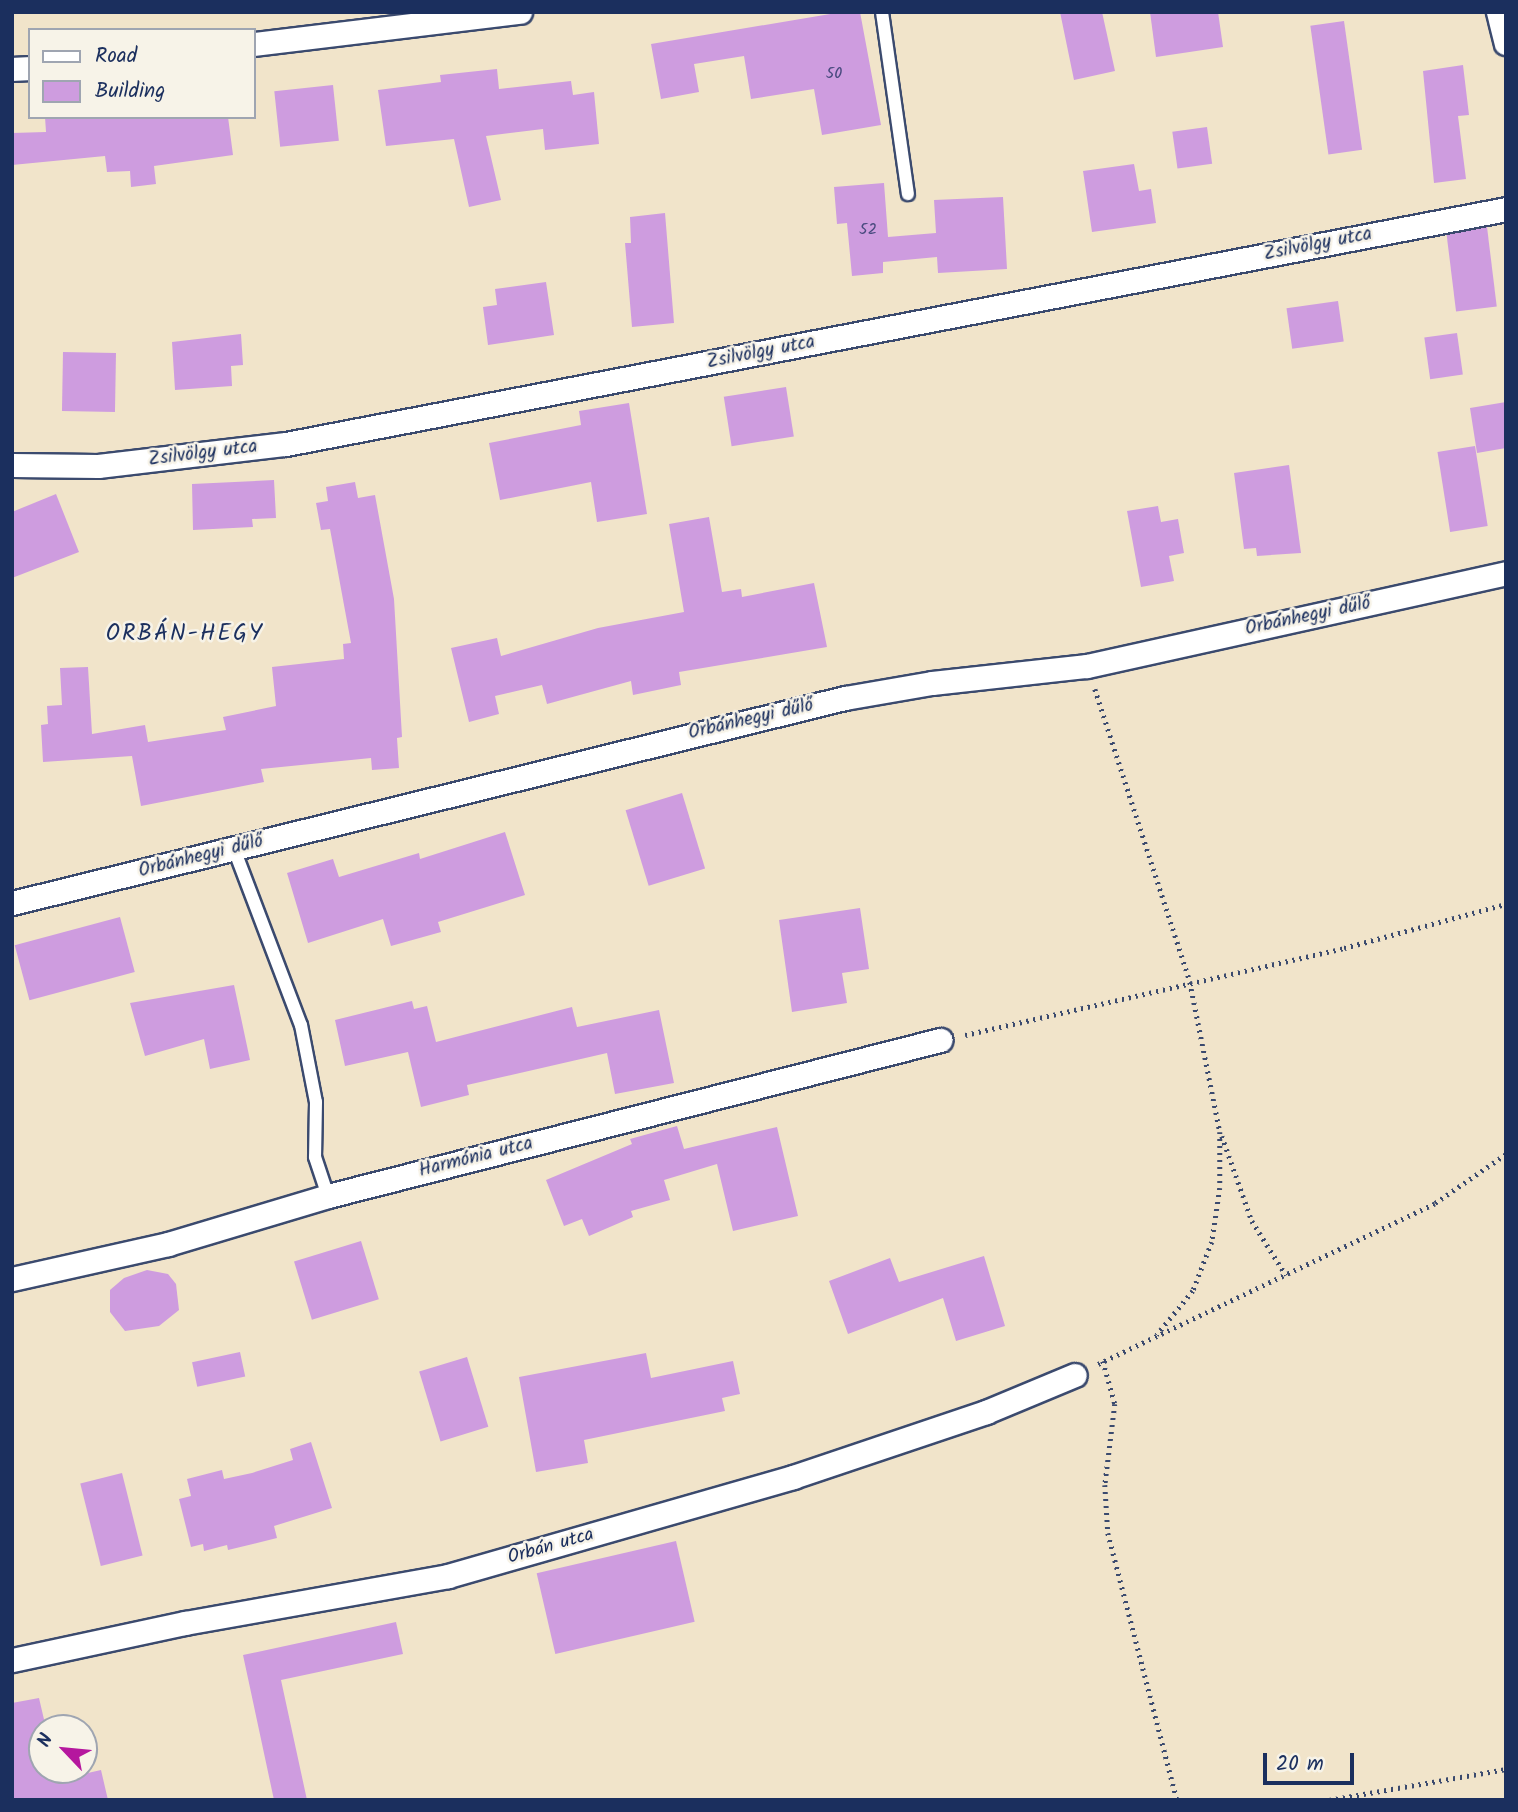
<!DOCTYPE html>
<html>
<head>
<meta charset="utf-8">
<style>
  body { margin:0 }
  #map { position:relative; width:1518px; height:1812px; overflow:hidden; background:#f1e4ca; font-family:Kalam,sans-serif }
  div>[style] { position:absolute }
  .building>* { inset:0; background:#ce9cdf; transform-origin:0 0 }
  .path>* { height:4.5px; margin-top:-2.25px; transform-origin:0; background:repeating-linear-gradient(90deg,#3b4a6e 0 2px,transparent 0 7px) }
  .roads { filter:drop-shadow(2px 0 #3b4a6e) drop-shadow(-2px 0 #3b4a6e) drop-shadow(0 2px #3b4a6e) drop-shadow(0 -2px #3b4a6e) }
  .service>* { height:12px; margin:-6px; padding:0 6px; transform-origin:6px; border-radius:6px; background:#fff }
  .minor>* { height:23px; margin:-11.5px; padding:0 11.5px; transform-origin:11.5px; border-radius:11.5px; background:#fff }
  span { translate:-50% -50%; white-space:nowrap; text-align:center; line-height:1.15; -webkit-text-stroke:5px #f7f3e8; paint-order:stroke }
  .number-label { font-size:16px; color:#484a7e }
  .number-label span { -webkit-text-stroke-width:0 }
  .street-label { font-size:19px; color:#1b2f5e }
  .quarter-label { font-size:23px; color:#1b2f5e; letter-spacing:2px }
  .frame { position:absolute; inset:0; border:14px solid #1b2f5e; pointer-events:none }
  .legend { position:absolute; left:28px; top:28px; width:228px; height:91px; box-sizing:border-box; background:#f7f3e8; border:2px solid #9fa5b1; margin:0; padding:9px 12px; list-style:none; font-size:21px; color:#1b2f5e }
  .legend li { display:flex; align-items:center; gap:14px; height:35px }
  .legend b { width:35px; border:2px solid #9fa5b1 }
  .north { position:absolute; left:28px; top:1714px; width:70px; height:70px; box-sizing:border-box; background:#f7f3e8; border:2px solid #9fa5b1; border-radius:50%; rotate:296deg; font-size:19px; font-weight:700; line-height:28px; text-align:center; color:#1b2f5e }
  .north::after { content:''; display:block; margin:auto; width:24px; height:32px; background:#b5179e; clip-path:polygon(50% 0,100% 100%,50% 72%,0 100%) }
  .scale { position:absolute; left:1263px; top:1753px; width:91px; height:32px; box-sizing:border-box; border:4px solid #1b2f5e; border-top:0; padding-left:9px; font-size:21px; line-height:24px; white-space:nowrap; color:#1b2f5e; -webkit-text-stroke:5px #f7f3e8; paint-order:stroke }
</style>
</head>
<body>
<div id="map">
  <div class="building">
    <div style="clip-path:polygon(842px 12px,860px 12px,881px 125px,822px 135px,814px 89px,751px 99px,744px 56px,694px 64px,699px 92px,661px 99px,651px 44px)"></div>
    <div style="clip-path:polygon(1060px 12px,1102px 12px,1115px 71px,1074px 80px)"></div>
    <div style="clip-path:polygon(1150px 12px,1218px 12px,1223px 47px,1156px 57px)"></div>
    <div style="left:1344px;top:21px;width:130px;height:34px;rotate:82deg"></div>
    <div style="clip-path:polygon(1463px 65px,1469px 115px,1458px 116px,1466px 179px,1434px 183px,1423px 71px)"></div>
    <div style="clip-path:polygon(497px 69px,499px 89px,571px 81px,573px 95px,594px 92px,599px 144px,545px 150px,543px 129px,486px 136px,501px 200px,469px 207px,454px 139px,386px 146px,378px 90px,441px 82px,440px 75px)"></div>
    <div style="left:333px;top:85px;width:56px;height:59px;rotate:84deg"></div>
    <div style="clip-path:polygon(45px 117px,228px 117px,233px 155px,154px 166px,156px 184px,131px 187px,130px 171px,107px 172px,105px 156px,12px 165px,12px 133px,46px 132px)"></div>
    <div style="left:1207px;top:127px;width:37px;height:35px;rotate:82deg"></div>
    <div style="clip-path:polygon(1134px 164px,1139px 191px,1151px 189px,1156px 223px,1092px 232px,1083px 171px)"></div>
    <div style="clip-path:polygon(884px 183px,888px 237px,936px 233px,934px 200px,1003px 197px,1007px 269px,938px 273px,937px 257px,883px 262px,883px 273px,852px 276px,847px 223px,837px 224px,834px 187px)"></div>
    <div style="clip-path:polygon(665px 213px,674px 323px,632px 327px,625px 243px,631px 243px,630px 217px)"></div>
    <div style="left:1487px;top:227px;width:80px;height:41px;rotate:83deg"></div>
    <div style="clip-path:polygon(546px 282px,554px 335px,488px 345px,483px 307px,497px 305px,495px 289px)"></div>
    <div style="left:1338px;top:301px;width:41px;height:52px;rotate:82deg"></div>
    <div style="left:1457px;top:333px;width:42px;height:33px;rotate:82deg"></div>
    <div style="clip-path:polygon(241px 334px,243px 365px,231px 366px,232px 386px,175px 390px,172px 342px)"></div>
    <div style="left:63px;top:352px;width:53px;height:59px;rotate:1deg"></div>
    <div style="left:786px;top:387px;width:50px;height:63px;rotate:81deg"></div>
    <div style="clip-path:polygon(1506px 402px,1506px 448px,1477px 453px,1470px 408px)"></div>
    <div style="clip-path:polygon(629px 403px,647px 514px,597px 522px,591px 482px,500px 500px,489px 443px,581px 425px,579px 411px)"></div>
    <div style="left:1475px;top:446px;width:81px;height:38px;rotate:81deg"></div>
    <div style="clip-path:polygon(1289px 465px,1301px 553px,1257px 556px,1256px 548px,1244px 549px,1234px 473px)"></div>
    <div style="clip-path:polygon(274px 480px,276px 518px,252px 519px,253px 527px,193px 530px,192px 484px)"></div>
    <div style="clip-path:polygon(355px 482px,358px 498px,375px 495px,394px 599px,402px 737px,397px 738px,399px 768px,372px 770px,371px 758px,261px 769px,264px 782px,141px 806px,132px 756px,43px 762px,41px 725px,48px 724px,47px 706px,62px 705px,60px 668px,88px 667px,92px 734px,145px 725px,148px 742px,226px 730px,223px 717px,276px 706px,272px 667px,344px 659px,343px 644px,351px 643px,330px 529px,321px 530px,316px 503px,328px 501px,326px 487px)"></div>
    <div style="clip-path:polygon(56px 494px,79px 552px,12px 578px,12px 512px)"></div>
    <div style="clip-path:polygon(1158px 506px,1161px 522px,1178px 519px,1184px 553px,1169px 556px,1174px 581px,1141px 587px,1127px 511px)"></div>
    <div style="clip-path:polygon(709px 517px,722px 592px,741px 589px,742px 597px,814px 583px,827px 647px,679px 672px,681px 685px,633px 695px,631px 681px,547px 704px,542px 685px,495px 696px,499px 714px,469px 722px,451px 648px,497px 638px,501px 656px,598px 628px,684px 612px,669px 524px)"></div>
    <div style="left:682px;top:793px;width:79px;height:59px;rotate:73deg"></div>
    <div style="clip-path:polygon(505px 832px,525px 895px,438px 922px,441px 932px,391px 946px,383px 919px,308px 943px,287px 873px,333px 859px,339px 877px,419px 853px,420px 859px)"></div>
    <div style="clip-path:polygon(860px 908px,869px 969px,842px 973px,847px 1003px,792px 1012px,779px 920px)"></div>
    <div style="left:120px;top:917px;width:57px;height:109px;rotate:75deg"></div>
    <div style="clip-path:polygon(234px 985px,250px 1060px,210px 1069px,204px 1039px,145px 1056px,130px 1003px)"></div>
    <div style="clip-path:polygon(412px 1001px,414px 1009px,427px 1006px,436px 1042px,572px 1007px,577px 1027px,659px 1010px,674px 1083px,615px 1094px,607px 1053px,467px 1085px,469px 1095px,421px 1107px,408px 1052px,345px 1066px,335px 1020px)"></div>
    <div style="clip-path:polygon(677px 1126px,684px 1149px,777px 1127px,798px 1216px,733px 1231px,717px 1164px,664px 1180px,670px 1200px,631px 1211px,633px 1217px,589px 1236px,582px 1219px,564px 1226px,546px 1180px,632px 1144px,630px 1139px)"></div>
    <div style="left:361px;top:1241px;width:61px;height:70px;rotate:73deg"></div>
    <div style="clip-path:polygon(984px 1256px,1005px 1326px,956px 1341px,943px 1298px,848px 1334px,829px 1281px,890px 1258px,899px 1282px)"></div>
    <div style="clip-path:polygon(147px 1270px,168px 1274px,176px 1284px,179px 1310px,159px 1326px,125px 1331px,110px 1312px,110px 1290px,124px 1278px)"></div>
    <div style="left:240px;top:1352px;width:25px;height:49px;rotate:78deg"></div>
    <div style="clip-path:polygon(646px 1353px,651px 1378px,733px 1361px,740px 1394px,722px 1398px,725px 1411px,584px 1440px,588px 1463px,536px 1472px,519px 1377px)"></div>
    <div style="left:467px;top:1357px;width:73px;height:50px;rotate:73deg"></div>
    <div style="clip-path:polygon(311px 1442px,332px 1508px,274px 1526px,277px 1538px,228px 1550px,227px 1545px,204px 1551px,203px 1544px,191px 1547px,179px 1499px,191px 1496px,187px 1479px,222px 1470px,224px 1479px,252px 1473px,293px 1460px,290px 1449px)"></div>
    <div style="left:122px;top:1473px;width:85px;height:43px;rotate:76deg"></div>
    <div style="left:676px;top:1541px;width:83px;height:143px;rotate:77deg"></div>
    <div style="clip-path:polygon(396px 1622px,403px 1654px,281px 1680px,307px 1800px,274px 1800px,243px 1655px)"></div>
    <div style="clip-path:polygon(39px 1698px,46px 1728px,42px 1728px,42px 1770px,55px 1770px,57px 1780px,101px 1770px,108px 1800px,12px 1800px,12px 1703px)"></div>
  </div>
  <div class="path">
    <div style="left:1095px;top:689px;width:308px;rotate:72deg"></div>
    <div style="left:1190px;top:982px;width:153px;rotate:78.7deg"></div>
    <div style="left:1220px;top:1132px;width:56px;rotate:90deg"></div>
    <div style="left:1220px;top:1188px;width:55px;rotate:98.4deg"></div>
    <div style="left:1212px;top:1242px;width:53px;rotate:111.2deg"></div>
    <div style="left:1193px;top:1291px;width:57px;rotate:129.3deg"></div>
    <div style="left:965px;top:1035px;width:389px;rotate:-12.9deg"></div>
    <div style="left:1344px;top:948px;width:168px;rotate:-15.2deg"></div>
    <div style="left:1222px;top:1136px;width:90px;rotate:70.6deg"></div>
    <div style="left:1252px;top:1221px;width:64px;rotate:57.8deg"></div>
    <div style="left:1103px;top:1361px;width:45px;rotate:74.4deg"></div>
    <div style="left:1115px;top:1404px;width:82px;rotate:97deg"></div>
    <div style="left:1105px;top:1485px;width:48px;rotate:86.4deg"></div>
    <div style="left:1108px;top:1533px;width:276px;rotate:75.5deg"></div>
    <div style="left:1098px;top:1364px;width:373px;rotate:-25.5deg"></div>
    <div style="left:1435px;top:1203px;width:86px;rotate:-34.6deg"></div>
    <div style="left:1329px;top:1800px;width:180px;rotate:-9.9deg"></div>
  </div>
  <div class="roads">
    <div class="service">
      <div style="left:882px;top:12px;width:184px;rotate:81.9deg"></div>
      <div style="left:234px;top:849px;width:188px;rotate:69.2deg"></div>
      <div style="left:301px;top:1025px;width:78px;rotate:79deg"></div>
      <div style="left:316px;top:1102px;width:55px;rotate:91deg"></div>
      <div style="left:315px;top:1157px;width:41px;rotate:71.6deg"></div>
    </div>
    <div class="minor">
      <div style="left:1498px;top:12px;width:32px;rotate:76deg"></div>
      <div style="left:254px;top:44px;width:268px;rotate:-6.9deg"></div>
      <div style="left:12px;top:69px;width:18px;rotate:-3deg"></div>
      <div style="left:12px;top:465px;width:86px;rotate:0.7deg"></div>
      <div style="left:98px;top:466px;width:189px;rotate:-6.7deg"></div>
      <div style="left:286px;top:444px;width:1242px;rotate:-10.9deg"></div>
      <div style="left:12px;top:903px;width:858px;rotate:-13.83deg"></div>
      <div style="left:845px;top:698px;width:88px;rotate:-9.8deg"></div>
      <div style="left:932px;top:683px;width:156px;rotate:-6.3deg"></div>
      <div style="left:1087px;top:666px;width:429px;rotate:-12.5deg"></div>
      <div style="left:12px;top:1279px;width:160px;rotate:-12.6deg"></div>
      <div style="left:168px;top:1244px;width:167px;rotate:-16.7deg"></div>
      <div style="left:328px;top:1196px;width:632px;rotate:-14.3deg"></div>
      <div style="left:12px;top:1660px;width:177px;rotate:-12.1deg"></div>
      <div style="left:185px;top:1623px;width:267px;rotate:-10.1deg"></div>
      <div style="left:448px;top:1576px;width:359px;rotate:-16deg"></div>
      <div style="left:793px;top:1477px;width:204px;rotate:-18.6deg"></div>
      <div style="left:986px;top:1412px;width:96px;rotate:-22.6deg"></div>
    </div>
  </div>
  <div class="number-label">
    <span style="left:834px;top:74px">50</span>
    <span style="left:868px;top:230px">52</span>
  </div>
  <div class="street-label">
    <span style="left:1318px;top:245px;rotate:-11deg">Zsilvölgy utca</span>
    <span style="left:761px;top:353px;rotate:-11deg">Zsilvölgy utca</span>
    <span style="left:203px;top:454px;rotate:-7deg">Zsilvölgy utca</span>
    <span style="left:1308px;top:617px;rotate:-12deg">Orbánhegyi dűlő</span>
    <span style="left:751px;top:720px;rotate:-13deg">Orbánhegyi dűlő</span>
    <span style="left:201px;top:857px;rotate:-14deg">Orbánhegyi dűlő</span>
    <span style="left:476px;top:1158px;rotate:-14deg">Harmónia utca</span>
    <span style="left:551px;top:1547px;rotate:-16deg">Orbán utca</span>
  </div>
  <div class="quarter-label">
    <span style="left:185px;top:634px">ORBÁN-HEGY</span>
  </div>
  <div class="frame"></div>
  <ul class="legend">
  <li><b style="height:9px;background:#fff"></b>Road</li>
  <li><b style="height:19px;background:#ce9cdf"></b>Building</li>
  </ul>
  <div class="north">N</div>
  <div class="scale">20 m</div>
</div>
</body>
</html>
